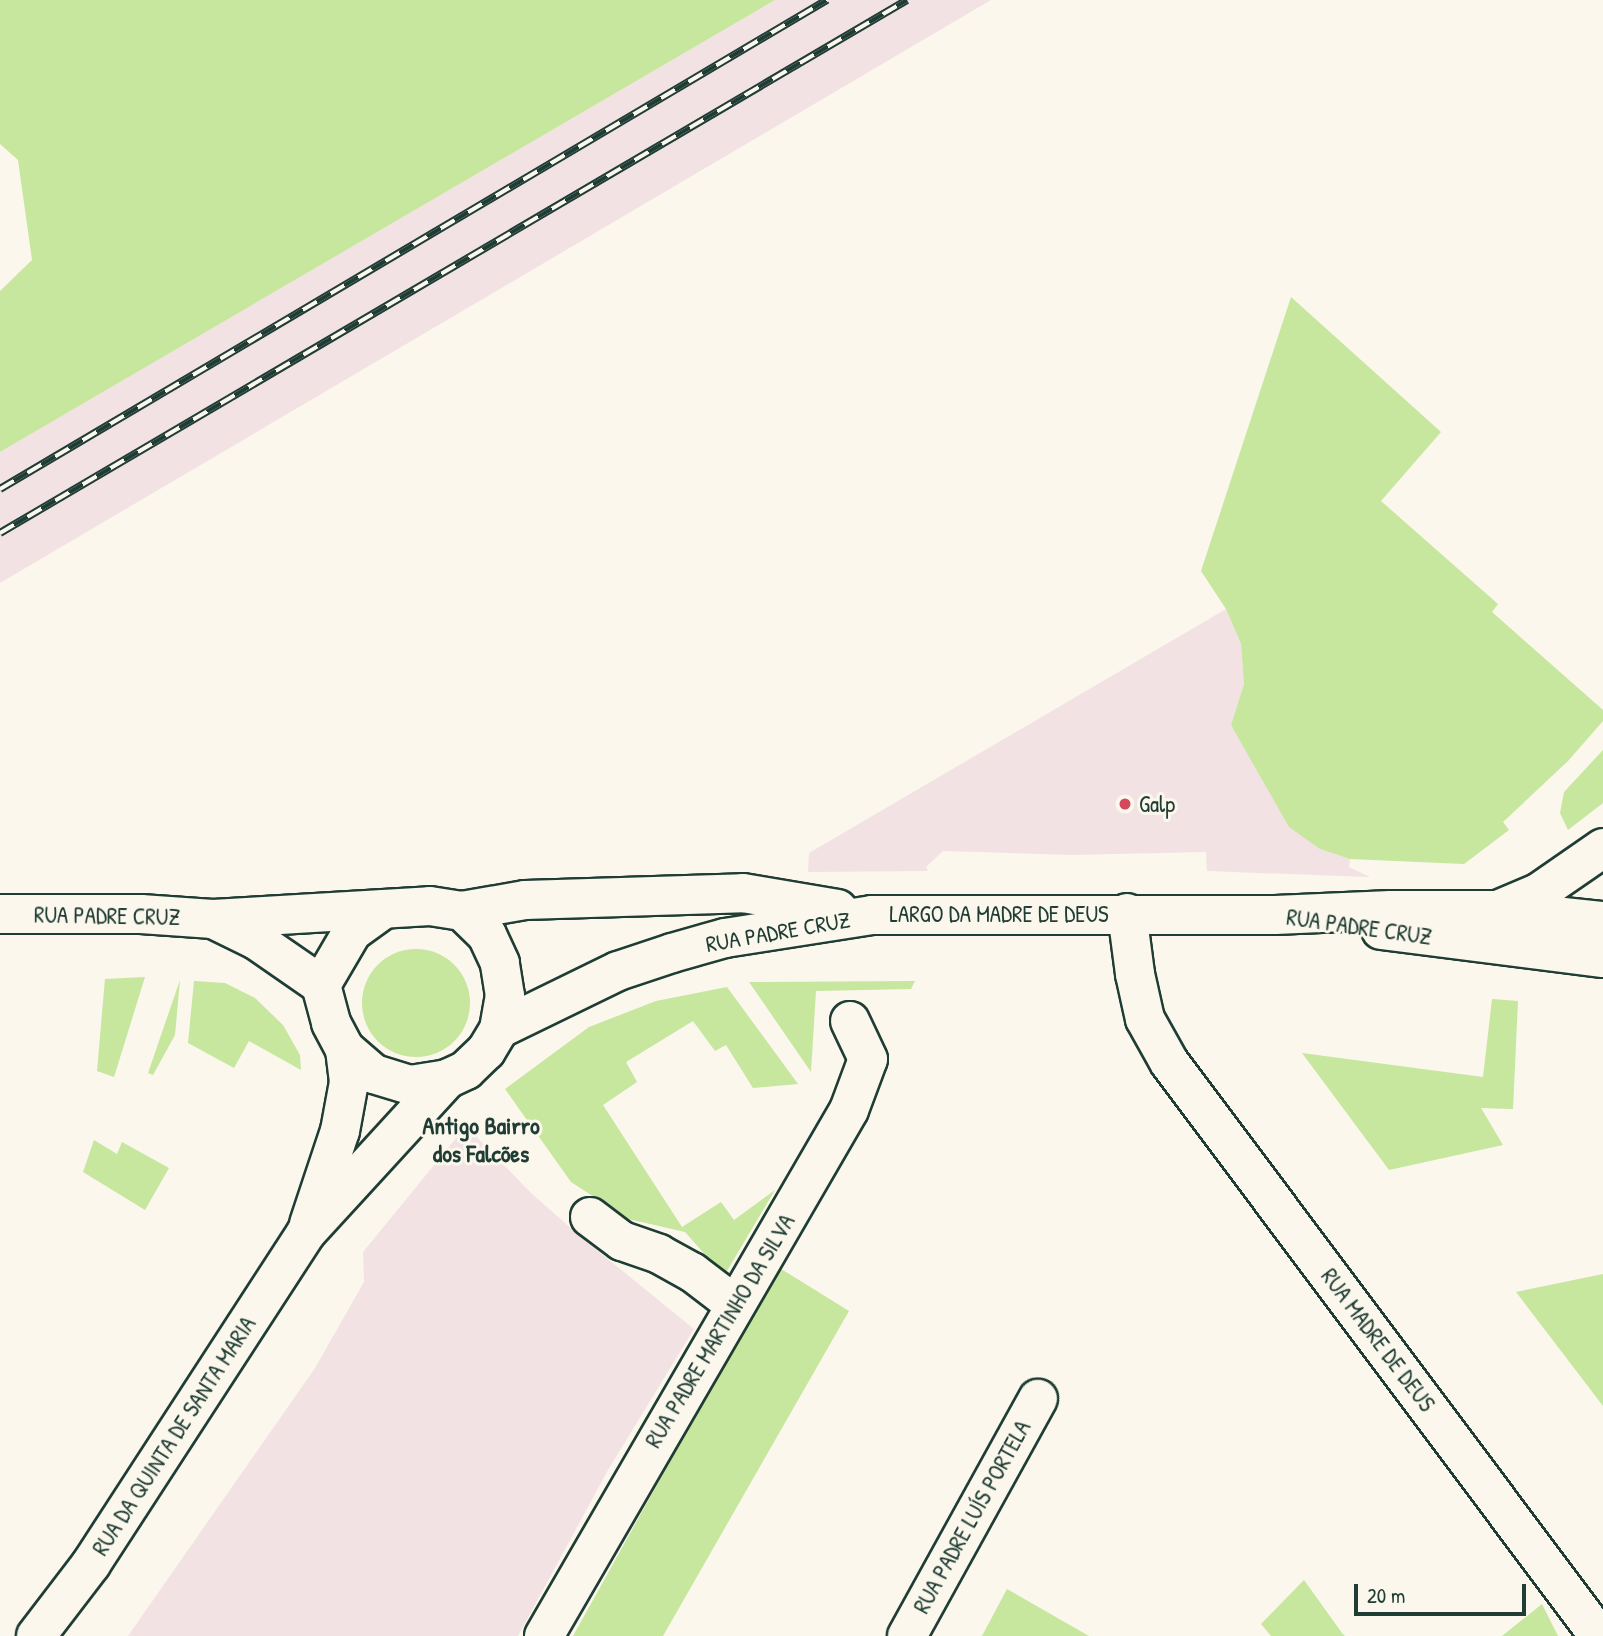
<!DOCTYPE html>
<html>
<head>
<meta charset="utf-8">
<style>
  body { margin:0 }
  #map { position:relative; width:1603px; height:1636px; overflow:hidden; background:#fbf7ec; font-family:"Patrick Hand",sans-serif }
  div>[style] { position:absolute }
  .built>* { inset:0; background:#f2e2e4 }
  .green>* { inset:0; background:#c7e69e }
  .round { border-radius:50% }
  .roads { filter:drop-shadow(2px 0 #1f3d34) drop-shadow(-2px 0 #1f3d34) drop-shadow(0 2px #1f3d34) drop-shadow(0 -2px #1f3d34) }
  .minor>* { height:38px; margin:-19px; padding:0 19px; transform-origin:19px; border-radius:19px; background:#fbf7ec }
  .rail>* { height:8px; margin-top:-4px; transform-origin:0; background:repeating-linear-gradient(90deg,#fbf7ec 0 16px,#1f3d34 0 32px); box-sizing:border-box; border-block:2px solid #1f3d34 }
  .dots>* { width:19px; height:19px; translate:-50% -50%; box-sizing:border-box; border:4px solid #fbf7ec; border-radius:50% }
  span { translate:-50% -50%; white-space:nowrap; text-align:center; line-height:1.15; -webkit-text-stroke:6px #fbf7ec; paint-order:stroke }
  .poi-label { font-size:23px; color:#1f3d34 }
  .left { translate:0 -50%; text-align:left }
  .street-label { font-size:23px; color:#1f3d34 }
  .neighbourhood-label { font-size:24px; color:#1f3d34; font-weight:700 }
  .scale { position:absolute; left:1354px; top:1584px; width:172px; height:32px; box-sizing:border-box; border:4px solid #1f3d34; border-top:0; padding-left:9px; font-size:21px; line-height:24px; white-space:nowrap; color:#1f3d34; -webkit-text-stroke:5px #fbf7ec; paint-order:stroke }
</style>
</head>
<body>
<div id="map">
  <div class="built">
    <div style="clip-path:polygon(775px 0,991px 0,0 583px,0 452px)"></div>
    <div style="clip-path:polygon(1226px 609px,1241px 644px,1244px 684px,1231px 725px,1320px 849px,1350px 859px,1349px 867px,1370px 877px,1207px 871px,1206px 852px,1070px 855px,943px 851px,926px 867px,928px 871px,808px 872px,809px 853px)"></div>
    <div style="clip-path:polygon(466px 1126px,531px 1193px,582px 1238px,694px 1329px,608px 1470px,518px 1636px,128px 1636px,315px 1368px,364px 1282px,363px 1252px)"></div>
  </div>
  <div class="green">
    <div style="clip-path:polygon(0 0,775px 0,0 452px,0 291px,32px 260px,18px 160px,0 144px)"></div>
    <div style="clip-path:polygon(1291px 297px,1441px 432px,1381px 501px,1498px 604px,1492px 612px,1603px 710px,1603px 721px,1568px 761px,1503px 822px,1509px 830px,1464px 864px,1350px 859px,1320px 849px,1289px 827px,1231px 725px,1244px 684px,1241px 644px,1226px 609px,1201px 571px)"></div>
    <div style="clip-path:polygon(1603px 750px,1603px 803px,1568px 830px,1560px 813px,1564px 792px)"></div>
    <div class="round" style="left:362px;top:949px;width:108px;height:108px"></div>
    <div style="clip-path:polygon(145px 977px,114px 1077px,97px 1071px,105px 979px)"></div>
    <div style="clip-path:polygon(180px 980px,175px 1035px,153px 1075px,148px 1073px)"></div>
    <div style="clip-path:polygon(194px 981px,225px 983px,255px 998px,283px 1025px,300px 1055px,301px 1070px,249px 1041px,234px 1068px,188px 1043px)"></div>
    <div style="clip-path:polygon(915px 981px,911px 989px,816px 991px,811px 1072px,749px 982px)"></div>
    <div style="clip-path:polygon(727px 987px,798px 1084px,753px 1088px,726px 1045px,715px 1051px,693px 1021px,626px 1062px,637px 1082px,603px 1105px,682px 1227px,721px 1202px,734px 1220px,775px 1190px,724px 1276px,685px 1232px,628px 1219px,571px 1182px,505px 1089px,589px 1027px,656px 1001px)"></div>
    <div style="clip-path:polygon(1492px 999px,1518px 1001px,1513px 1109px,1481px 1108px,1503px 1145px,1389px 1170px,1302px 1053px,1483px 1077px)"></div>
    <div style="clip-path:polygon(94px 1140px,117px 1154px,122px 1142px,169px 1168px,145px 1210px,83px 1172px)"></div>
    <div style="clip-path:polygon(778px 1267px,849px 1311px,663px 1636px,573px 1636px)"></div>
    <div style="clip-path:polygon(1603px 1274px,1603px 1406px,1516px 1292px)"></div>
    <div style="clip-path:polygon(1304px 1580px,1342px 1633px,1345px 1636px,1271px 1636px,1261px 1624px)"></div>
    <div style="clip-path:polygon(1007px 1589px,1089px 1636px,982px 1636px)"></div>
    <div style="clip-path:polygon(1542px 1604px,1558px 1636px,1502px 1636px)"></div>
  </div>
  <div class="roads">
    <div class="minor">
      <div style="left:1500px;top:909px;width:41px;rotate:-22.8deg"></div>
      <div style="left:1538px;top:893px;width:79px;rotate:-34.7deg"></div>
      <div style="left:1127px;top:913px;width:62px;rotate:82.5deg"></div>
      <div style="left:1135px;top:974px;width:46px;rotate:77.5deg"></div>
      <div style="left:1145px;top:1019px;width:49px;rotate:60.8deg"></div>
      <div style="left:1169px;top:1062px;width:717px;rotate:53.16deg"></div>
      <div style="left:0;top:914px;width:141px"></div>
      <div style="left:141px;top:914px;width:72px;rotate:4deg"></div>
      <div style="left:213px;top:919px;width:217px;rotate:-3.4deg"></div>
      <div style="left:430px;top:906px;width:32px;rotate:9deg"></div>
      <div style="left:462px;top:911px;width:64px;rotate:-9.9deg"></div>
      <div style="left:525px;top:900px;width:218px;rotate:-1.8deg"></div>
      <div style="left:743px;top:893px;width:96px;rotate:9.6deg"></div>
      <div style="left:215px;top:920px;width:46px;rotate:26deg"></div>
      <div style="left:256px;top:940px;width:79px;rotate:34.7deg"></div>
      <div style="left:321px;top:985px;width:39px;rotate:75deg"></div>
      <div style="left:331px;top:1023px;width:30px;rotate:62deg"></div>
      <div style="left:345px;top:1049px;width:38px;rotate:41deg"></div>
      <div style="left:374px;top:1074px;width:38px;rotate:17deg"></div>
      <div style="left:410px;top:1085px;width:37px;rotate:-9deg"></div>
      <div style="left:447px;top:1079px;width:21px;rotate:-25deg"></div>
      <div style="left:466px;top:1070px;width:28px;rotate:-44deg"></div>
      <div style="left:486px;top:1051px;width:26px;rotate:-59deg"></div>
      <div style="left:499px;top:1029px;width:34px;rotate:-80deg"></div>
      <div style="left:505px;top:996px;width:33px;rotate:-99deg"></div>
      <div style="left:500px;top:963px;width:31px;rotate:-115deg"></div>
      <div style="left:487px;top:935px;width:35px;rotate:-136deg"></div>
      <div style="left:1381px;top:930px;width:224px;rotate:7.2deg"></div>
      <div style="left:321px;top:985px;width:61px;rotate:-59.7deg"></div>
      <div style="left:352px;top:932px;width:39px;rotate:-36deg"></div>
      <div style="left:499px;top:1029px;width:132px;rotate:-26deg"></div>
      <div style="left:618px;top:971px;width:57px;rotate:-18.4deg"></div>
      <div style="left:672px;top:953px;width:55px;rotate:-15.8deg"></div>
      <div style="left:725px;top:938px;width:149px;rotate:-8.9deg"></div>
      <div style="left:872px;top:915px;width:403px"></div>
      <div style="left:1275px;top:915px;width:116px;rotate:-2.5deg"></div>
      <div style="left:1391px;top:910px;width:107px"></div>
      <div style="left:1498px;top:910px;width:106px;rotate:6deg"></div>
      <div style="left:590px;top:1217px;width:40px;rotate:37deg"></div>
      <div style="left:622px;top:1241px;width:39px;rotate:19deg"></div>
      <div style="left:659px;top:1254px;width:38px;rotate:29deg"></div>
      <div style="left:692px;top:1272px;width:53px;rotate:37.3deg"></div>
      <div style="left:309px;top:1224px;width:98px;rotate:-71.6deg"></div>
      <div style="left:340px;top:1131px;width:50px;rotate:-79.6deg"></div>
      <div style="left:349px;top:1082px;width:33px;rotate:-97deg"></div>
      <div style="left:36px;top:1636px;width:91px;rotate:-52.6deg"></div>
      <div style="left:91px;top:1564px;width:395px;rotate:-57deg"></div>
      <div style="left:306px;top:1233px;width:209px;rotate:-47.5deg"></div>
      <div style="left:544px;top:1636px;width:608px;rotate:-59.89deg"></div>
      <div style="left:849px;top:1110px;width:54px;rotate:-69.6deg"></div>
      <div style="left:868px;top:1059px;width:42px;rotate:-115.3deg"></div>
      <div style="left:907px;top:1636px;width:271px;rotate:-61.1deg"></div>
    </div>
  </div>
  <div class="rail">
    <div style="left:0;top:489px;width:961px;rotate:-30.6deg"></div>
    <div style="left:0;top:533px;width:1052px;rotate:-30.44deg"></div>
  </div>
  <div class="dots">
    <div style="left:1125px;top:804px;background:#d1495b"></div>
  </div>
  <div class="poi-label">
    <span class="left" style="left:1139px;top:804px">Galp</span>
  </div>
  <div class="street-label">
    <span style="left:999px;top:914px">LARGO DA MADRE DE DEUS</span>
    <span style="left:107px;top:916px;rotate:1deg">RUA PADRE CRUZ</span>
    <span style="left:1359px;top:927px;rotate:8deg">RUA PADRE CRUZ</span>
    <span style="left:778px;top:932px;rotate:-10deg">RUA PADRE CRUZ</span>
    <span style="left:720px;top:1331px;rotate:-59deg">RUA PADRE MARTINHO DA SILVA</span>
    <span style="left:1378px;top:1340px;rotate:53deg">RUA MADRE DE DEUS</span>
    <span style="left:174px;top:1436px;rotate:-57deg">RUA DA QUINTA DE SANTA MARIA</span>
    <span style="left:972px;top:1517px;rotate:-61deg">RUA PADRE LUÍS PORTELA</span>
  </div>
  <div class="neighbourhood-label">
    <span style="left:481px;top:1140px">Antigo Bairro<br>dos Falcões</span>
  </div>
  <div class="scale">20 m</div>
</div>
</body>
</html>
